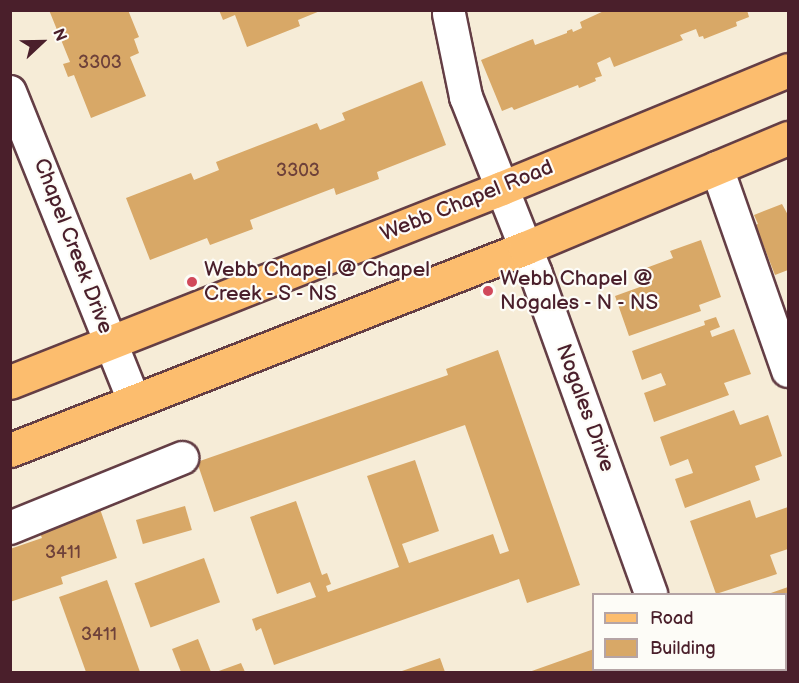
<!DOCTYPE html>
<html>
<head>
<meta charset="utf-8">
<style>
  body { margin:0 }
  #map { position:relative; width:799px; height:683px; overflow:hidden; background:#f6ecd7; font-family:"Balsamiq Sans",sans-serif }
  div>[style] { position:absolute }
  .building>* { inset:0; background:#d8a867; transform-origin:0 0 }
  .roads { filter:drop-shadow(2px 0 #643e45) drop-shadow(-2px 0 #643e45) drop-shadow(0 2px #643e45) drop-shadow(0 -2px #643e45) }
  .minor>* { height:32px; margin:-16px; padding:0 16px; transform-origin:16px; border-radius:16px; background:#fff }
  .major>* { height:33px; margin:-16.5px; padding:0 16.5px; transform-origin:16.5px; border-radius:16.5px; background:#fcbd6e }
  .dots>* { width:16px; height:16px; translate:-50% -50%; box-sizing:border-box; border:3px solid #fdfcf7; border-radius:50% }
  span { translate:-50% -50%; white-space:nowrap; text-align:center; line-height:1.15; -webkit-text-stroke:4.5px #fdfcf7; paint-order:stroke }
  .number-label { font-size:18px; color:#6e413a }
  .number-label span { -webkit-text-stroke-width:0 }
  .street-label { font-size:21px; color:#4a1f2b }
  .poi-label { font-size:21px; color:#4a1f2b }
  .left { translate:0 -50%; text-align:left }
  .frame { position:absolute; inset:0; border:12px solid #4a1f2b; pointer-events:none }
  .legend { position:absolute; left:592px; top:593px; width:195px; height:78px; box-sizing:border-box; background:#fdfcf7; border:2px solid #b5a4a5; margin:0; padding:8px 10px; list-style:none; font-size:18px; color:#4a1f2b }
  .legend li { display:flex; align-items:center; gap:12px; height:30px }
  .legend b { width:30px; border:2px solid #b5a4a5 }
  .north { position:absolute; left:12px; top:12px; width:60px; height:60px; -webkit-text-stroke:4px #fdfcf7; paint-order:stroke; rotate:68deg; font-size:16px; font-weight:700; line-height:24px; text-align:center; color:#4a1f2b }
  .north::after { content:''; display:block; margin:auto; width:21px; height:27px; background:#4a1f2b; clip-path:polygon(50% 0,100% 100%,50% 72%,0 100%) }
</style>
</head>
<body>
<div id="map">
  <div class="building">
    <div style="clip-path:polygon(49px 10px,128px 10px,139px 37px,134px 39px,139px 53px,130px 57px,146px 96px,91px 118px,74px 75px,68px 77px,63px 64px,70px 62px)"></div>
    <div style="clip-path:polygon(219px 10px,320px 10px,320px 11px,298px 20px,300px 26px,247px 47px,235px 15px,223px 20px)"></div>
    <div style="clip-path:polygon(606px 10px,747px 10px,749px 17px,736px 22px,737px 26px,704px 39px,703px 36px,699px 37px,696px 29px,680px 35px,683px 40px,614px 67px,610px 57px,597px 63px,602px 76px,595px 78px,596px 81px,579px 88px,578px 85px,514px 110px,512px 107px,502px 111px,481px 60px,533px 39px,535px 45px,567px 33px,567px 31px,572px 29px,573px 32px,582px 28px,580px 22px)"></div>
    <div style="clip-path:polygon(422px 81px,446px 145px,377px 172px,379px 179px,336px 195px,334px 188px,250px 220px,253px 229px,210px 245px,207px 238px,150px 260px,126px 198px,191px 173px,194px 180px,219px 170px,216px 162px,317px 123px,320px 130px,345px 120px,342px 113px)"></div>
    <div style="clip-path:polygon(782px 204px,788px 215px,788px 270px,775px 275px,761px 239px,755px 241px,751px 231px,757px 228px,755px 225px,758px 224px,754px 215px)"></div>
    <div style="clip-path:polygon(701px 240px,721px 297px,699px 305px,701px 311px,629px 336px,615px 296px,651px 283px,646px 268px,673px 258px,670px 251px)"></div>
    <div style="clip-path:polygon(716px 317px,720px 327px,710px 331px,712px 337px,734px 329px,751px 374px,724px 383px,729px 395px,654px 422px,644px 393px,666px 385px,661px 373px,642px 380px,632px 351px,705px 325px,704px 321px)"></div>
    <div style="clip-path:polygon(498px 350px,580px 585px,527px 603px,519px 579px,274px 665px,261px 628px,256px 631px,252px 619px,316px 597px,310px 582px,277px 594px,250px 517px,296px 501px,322px 575px,327px 573px,331px 584px,326px 586px,328px 592px,399px 567px,367px 476px,415px 460px,439px 531px,402px 544px,409px 563px,493px 534px,500px 554px,509px 551px,465px 425px,214px 512px,197px 462px,448px 375px,446px 369px)"></div>
    <div style="clip-path:polygon(734px 410px,740px 425px,768px 415px,782px 456px,755px 466px,760px 480px,685px 508px,675px 479px,693px 473px,688px 459px,670px 466px,660px 437px)"></div>
    <div style="clip-path:polygon(750px 500px,756px 518px,788px 507px,788px 549px,770px 555px,777px 574px,716px 594px,690px 521px)"></div>
    <div style="left:185px;top:506px;width:25px;height:51px;rotate:74deg"></div>
    <div style="clip-path:polygon(100px 509px,117px 558px,61px 577px,63px 584px,10px 602px,10px 549px,42px 538px,39px 531px)"></div>
    <div style="left:204px;top:558px;width:47px;height:74px;rotate:70deg"></div>
    <div style="clip-path:polygon(107px 580px,140px 672px,86px 672px,59px 597px)"></div>
    <div style="clip-path:polygon(788px 587px,788px 664px,786px 665px,786px 594px,768px 594px)"></div>
    <div style="clip-path:polygon(198px 639px,211px 672px,181px 672px,172px 649px)"></div>
    <div style="clip-path:polygon(594px 649px,594px 670px,610px 670px,611px 672px,529px 672px)"></div>
    <div style="clip-path:polygon(440px 658px,445px 672px,399px 672px)"></div>
    <div style="clip-path:polygon(241px 663px,245px 672px,216px 672px)"></div>
    <div style="clip-path:polygon(741px 670px,771px 670px,742px 672px)"></div>
  </div>
  <div class="roads">
    <div class="minor">
      <div style="left:449px;top:14px;width:85px;rotate:78.4deg"></div>
      <div style="left:466px;top:97px;width:190px;rotate:68.4deg"></div>
      <div style="left:536px;top:274px;width:340px;rotate:70.2deg"></div>
      <div style="left:10px;top:92px;width:333px;rotate:68.1deg"></div>
      <div style="left:717px;top:168px;width:215px;rotate:70.7deg"></div>
      <div style="left:10px;top:528px;width:186px;rotate:-22.1deg"></div>
      <div style="left:677px;top:670px;width:2px;rotate:63deg"></div>
    </div>
    <div class="major">
      <div style="left:10px;top:382px;width:529px;rotate:-21.52deg"></div>
      <div style="left:502px;top:188px;width:309px;rotate:-22.4deg"></div>
      <div style="left:10px;top:450px;width:553px;rotate:-21.42deg"></div>
      <div style="left:525px;top:248px;width:285px;rotate:-22.7deg"></div>
    </div>
  </div>
  <div class="dots">
    <div style="left:192px;top:282px;background:#d1495b"></div>
    <div style="left:488px;top:291px;background:#d1495b"></div>
  </div>
  <div class="number-label">
    <span style="left:100px;top:63px">3303</span>
    <span style="left:298px;top:171px">3303</span>
    <span style="left:63px;top:553px">3411</span>
    <span style="left:99px;top:635px">3411</span>
  </div>
  <div class="street-label">
    <span style="left:467px;top:201px;rotate:-22deg">Webb Chapel Road</span>
    <span style="left:73px;top:246px;rotate:69deg">Chapel Creek Drive</span>
    <span style="left:585px;top:408px;rotate:70deg">Nogales Drive</span>
  </div>
  <div class="poi-label">
    <span class="left" style="left:204px;top:282px">Webb Chapel @ Chapel<br>Creek - S - NS</span>
    <span class="left" style="left:500px;top:291px">Webb Chapel @<br>Nogales - N - NS</span>
  </div>
  <div class="frame"></div>
  <ul class="legend">
  <li><b style="height:8px;background:#fcbd6e"></b>Road</li>
  <li><b style="height:16px;background:#d8a867"></b>Building</li>
  </ul>
  <div class="north">N</div>
</div>
</body>
</html>
